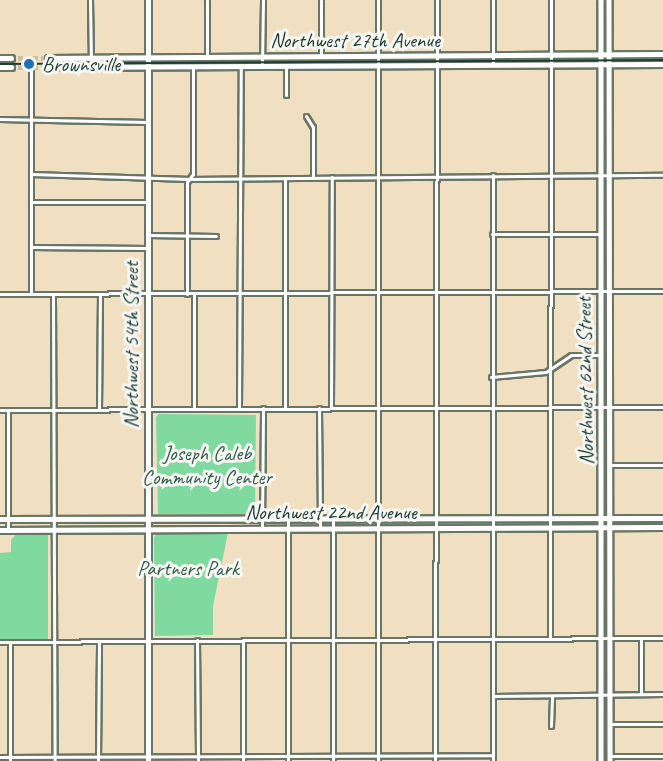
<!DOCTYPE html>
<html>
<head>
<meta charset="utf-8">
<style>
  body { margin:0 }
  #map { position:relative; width:663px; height:761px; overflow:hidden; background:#f1dfc2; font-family:Caveat,sans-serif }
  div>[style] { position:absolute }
  .green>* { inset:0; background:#80daa0 }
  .primary-tunnel>* { height:5px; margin-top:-2.5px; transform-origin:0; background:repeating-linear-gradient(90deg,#c7bfa6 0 5px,transparent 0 7.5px) }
  .roads { filter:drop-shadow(2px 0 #687666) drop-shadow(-2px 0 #687666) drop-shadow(0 2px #687666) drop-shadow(0 -2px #687666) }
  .street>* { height:3px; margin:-1.5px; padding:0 1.5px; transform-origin:1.5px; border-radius:1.5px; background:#fff }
  .secondary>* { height:4.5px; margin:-2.25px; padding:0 2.25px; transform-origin:2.25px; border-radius:2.25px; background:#fff }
  .primary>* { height:5px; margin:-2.5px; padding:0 2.5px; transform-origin:2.5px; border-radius:2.5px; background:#fff }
  .rail>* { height:1.5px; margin:-0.75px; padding:0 0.75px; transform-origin:0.75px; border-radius:0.75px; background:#1f3d34 }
  .dots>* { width:16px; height:16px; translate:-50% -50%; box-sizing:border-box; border:3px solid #f6f6f2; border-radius:50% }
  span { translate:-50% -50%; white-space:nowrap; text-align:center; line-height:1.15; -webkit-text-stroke:6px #f6f6f2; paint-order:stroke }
  .street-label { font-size:21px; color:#1f3d34 }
  .poi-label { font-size:21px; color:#1f3d34 }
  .left { translate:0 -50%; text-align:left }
  .park-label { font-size:21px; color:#325c4a }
</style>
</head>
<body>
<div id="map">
  <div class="green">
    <div style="clip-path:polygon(159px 414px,256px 415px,255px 514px,158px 514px,156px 417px)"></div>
    <div style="clip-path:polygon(159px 532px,228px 533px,213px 606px,213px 635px,155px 636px,154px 537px)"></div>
    <div style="clip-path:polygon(17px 533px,48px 534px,48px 640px,0 640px,0 553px,11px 552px,11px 540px)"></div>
  </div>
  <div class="primary-tunnel">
    <div style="left:11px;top:58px;width:37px"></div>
    <div style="left:11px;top:67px;width:37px"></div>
  </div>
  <div class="roads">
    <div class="street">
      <div style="left:90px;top:0;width:67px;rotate:89.1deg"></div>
      <div style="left:321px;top:0;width:56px;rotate:90deg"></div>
      <div style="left:378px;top:0;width:761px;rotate:90deg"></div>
      <div style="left:207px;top:56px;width:56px;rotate:-90deg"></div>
      <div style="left:493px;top:64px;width:64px;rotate:-90deg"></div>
      <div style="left:262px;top:65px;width:65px;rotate:-89.1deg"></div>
      <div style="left:286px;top:95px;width:28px;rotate:-90deg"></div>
      <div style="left:306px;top:116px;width:13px;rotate:58deg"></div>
      <div style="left:313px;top:127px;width:51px;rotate:90deg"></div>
      <div style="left:0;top:119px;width:147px;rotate:1.2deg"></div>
      <div style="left:31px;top:174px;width:159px;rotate:1.8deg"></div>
      <div style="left:190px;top:179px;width:473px;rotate:-0.5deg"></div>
      <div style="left:493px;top:175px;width:586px;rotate:90deg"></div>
      <div style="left:285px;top:179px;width:229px;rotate:90deg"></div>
      <div style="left:31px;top:202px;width:116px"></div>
      <div style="left:492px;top:234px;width:108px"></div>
      <div style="left:147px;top:235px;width:69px;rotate:0.8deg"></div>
      <div style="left:31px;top:247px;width:116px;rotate:0.5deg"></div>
      <div style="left:0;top:294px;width:663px;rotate:-0.26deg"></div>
      <div style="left:31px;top:294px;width:227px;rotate:-90deg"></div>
      <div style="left:187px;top:294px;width:112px;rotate:-90deg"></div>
      <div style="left:187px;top:182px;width:10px;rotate:-53deg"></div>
      <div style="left:193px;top:174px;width:106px;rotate:-90deg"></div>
      <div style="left:53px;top:295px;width:466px;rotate:89.8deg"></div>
      <div style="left:491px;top:377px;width:55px;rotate:-5.2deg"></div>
      <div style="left:546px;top:372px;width:30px;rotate:-34deg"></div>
      <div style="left:571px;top:355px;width:29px"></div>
      <div style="left:331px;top:407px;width:230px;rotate:-89.8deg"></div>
      <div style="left:194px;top:408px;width:114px;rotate:-90deg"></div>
      <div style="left:239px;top:408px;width:341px;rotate:-89.7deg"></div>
      <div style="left:319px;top:408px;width:120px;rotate:89.5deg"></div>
      <div style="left:99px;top:409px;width:115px;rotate:-89.5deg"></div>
      <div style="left:0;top:410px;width:663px;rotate:-0.26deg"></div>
      <div style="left:8px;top:410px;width:120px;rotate:90deg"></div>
      <div style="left:610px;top:465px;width:53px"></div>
      <div style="left:333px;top:519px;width:242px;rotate:90deg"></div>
      <div style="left:262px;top:528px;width:120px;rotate:-89.5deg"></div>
      <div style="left:550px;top:638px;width:638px;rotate:-89.91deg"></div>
      <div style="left:197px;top:640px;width:121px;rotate:89.5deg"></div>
      <div style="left:0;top:642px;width:663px;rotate:-0.35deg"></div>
      <div style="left:641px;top:694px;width:56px;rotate:-90deg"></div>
      <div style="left:493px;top:696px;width:170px;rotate:-0.7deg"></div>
      <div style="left:610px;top:724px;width:53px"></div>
      <div style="left:551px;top:726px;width:29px;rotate:-88deg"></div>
      <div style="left:610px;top:756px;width:53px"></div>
      <div style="left:0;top:757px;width:493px;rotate:-0.2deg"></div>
      <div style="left:10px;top:761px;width:118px;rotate:-90deg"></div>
      <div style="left:98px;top:761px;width:119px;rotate:-89.5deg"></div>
      <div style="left:243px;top:761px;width:121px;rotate:-90deg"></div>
      <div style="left:288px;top:761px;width:242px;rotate:-90deg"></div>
      <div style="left:435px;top:761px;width:761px;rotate:-89.85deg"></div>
    </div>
    <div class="secondary">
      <div style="left:601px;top:0;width:761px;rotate:90deg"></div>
      <div style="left:609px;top:0;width:761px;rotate:89.92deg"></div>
      <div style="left:0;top:519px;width:663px;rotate:-0.09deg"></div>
      <div style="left:0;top:530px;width:663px;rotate:-0.26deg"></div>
      <div style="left:148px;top:761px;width:761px;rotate:-90deg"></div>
    </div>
    <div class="primary">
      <div style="left:0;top:58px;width:11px"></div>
      <div style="left:48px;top:58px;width:615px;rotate:-0.37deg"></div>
      <div style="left:0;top:67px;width:11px"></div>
      <div style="left:48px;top:67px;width:615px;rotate:-0.28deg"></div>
    </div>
  </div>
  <div class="rail">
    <div style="left:0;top:64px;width:663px;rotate:-0.35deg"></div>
  </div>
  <div class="dots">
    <div style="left:29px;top:64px;background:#1f6fb2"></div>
  </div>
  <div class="street-label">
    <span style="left:355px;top:40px">Northwest 27th Avenue</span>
    <span style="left:131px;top:345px;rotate:-90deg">Northwest 54th Street</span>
    <span style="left:585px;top:381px;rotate:-91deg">Northwest 62nd Street</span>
    <span style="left:331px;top:512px">Northwest 22nd Avenue</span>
  </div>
  <div class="poi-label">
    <span class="left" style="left:42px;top:64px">Brownsville</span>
  </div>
  <div class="park-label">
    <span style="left:207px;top:465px">Joseph Caleb<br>Community Center</span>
    <span style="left:188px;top:568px">Partners Park</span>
  </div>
</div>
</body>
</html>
